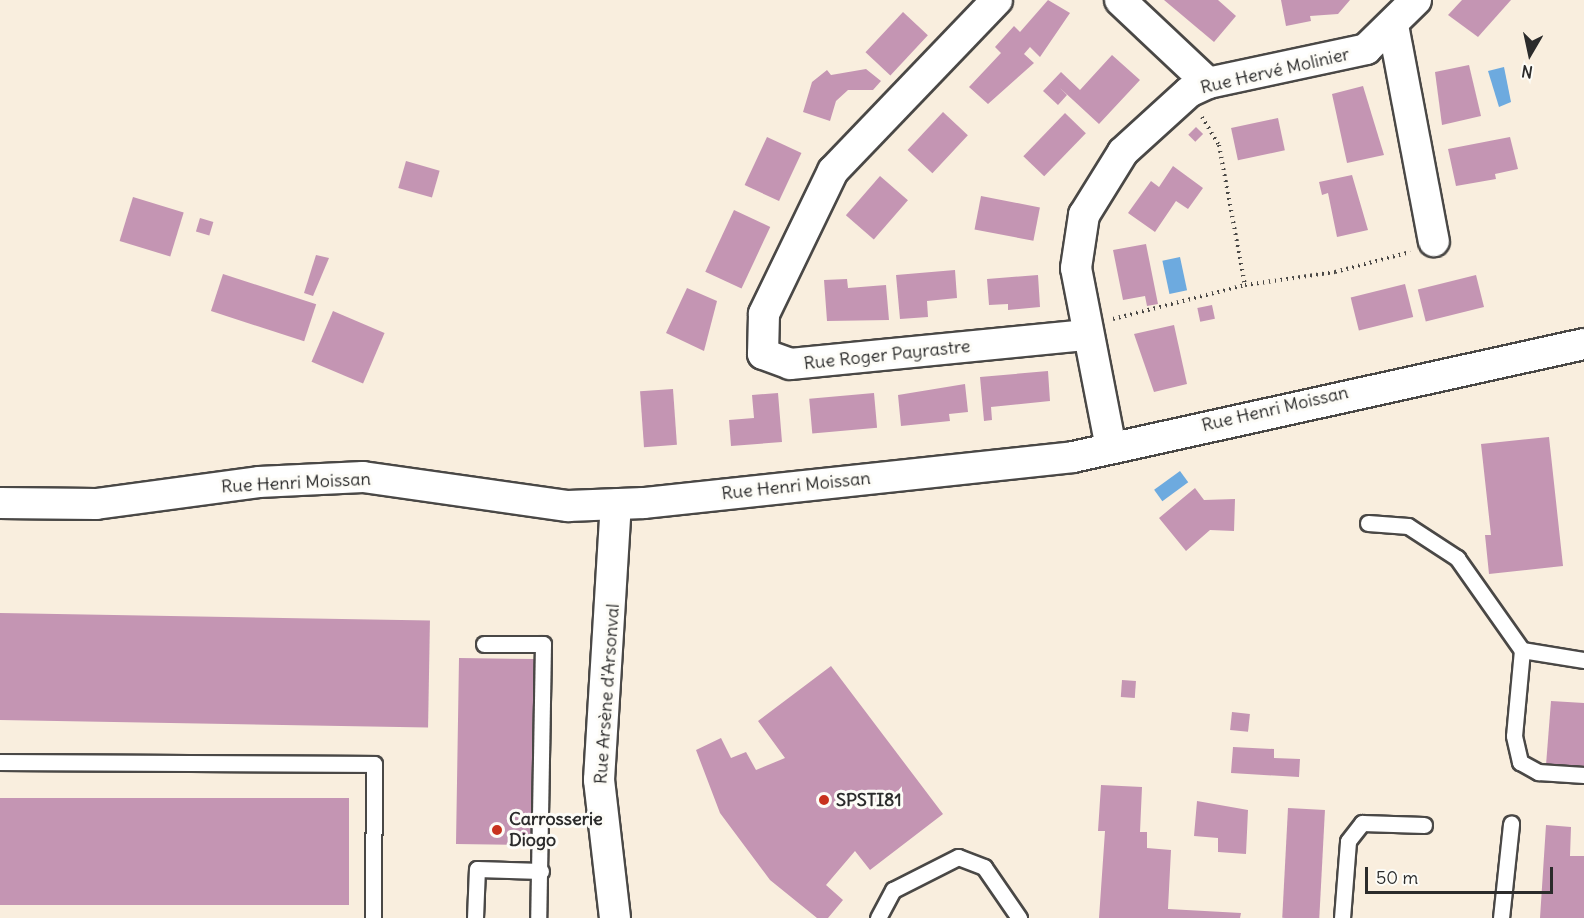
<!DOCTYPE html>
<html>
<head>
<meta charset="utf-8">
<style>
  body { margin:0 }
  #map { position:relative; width:1584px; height:918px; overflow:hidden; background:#f9eede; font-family:Delius,sans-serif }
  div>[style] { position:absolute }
  .water>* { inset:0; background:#6daadf; transform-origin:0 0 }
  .building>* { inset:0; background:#c495b3; transform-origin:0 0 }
  .path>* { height:4px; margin-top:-2px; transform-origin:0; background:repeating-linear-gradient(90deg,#4a4846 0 1.5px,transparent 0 6px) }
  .roads { filter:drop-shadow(2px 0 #4a4846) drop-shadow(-2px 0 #4a4846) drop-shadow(0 2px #4a4846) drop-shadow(0 -2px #4a4846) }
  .service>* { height:15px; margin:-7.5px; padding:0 7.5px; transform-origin:7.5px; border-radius:7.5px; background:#fff }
  .minor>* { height:30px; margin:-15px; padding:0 15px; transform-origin:15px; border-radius:15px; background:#fff }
  .dots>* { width:16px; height:16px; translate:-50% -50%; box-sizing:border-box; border:3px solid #fdfcf7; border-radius:50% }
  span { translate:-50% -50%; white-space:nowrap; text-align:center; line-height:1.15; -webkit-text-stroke:6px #fdfcf7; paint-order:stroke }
  .street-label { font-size:18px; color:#2b2b2b }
  .poi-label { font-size:18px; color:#2b2b2b; font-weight:700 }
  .left { translate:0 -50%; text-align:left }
  .north { position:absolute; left:1500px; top:24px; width:60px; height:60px; -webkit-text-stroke:4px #fdfcf7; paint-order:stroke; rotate:189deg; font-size:16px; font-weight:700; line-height:24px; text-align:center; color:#2b2b2b }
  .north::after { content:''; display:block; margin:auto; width:21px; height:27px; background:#2b2b2b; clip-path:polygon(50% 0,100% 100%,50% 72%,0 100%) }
  .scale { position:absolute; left:1365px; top:867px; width:188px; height:27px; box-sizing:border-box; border:3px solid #2b2b2b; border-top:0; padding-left:8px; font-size:18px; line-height:21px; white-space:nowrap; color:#2b2b2b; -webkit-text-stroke:4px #fdfcf7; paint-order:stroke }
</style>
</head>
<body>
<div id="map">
  <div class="water">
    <div style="clip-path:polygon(1504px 67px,1511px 102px,1499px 107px,1488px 71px)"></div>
    <div style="left:1180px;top:257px;width:34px;height:18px;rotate:78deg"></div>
    <div style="left:1180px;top:471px;width:14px;height:32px;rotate:54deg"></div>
  </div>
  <div class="building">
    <div style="clip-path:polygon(1048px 0,1070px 13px,1040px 57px,1030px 47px,1024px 54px,1034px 63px,988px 104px,969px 87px,1001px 53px,995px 47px,1014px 26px,1020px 32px)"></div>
    <div style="clip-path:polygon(1164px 0,1218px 0,1236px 16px,1214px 42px)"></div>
    <div style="clip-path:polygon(1281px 0,1350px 0,1338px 14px,1310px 16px,1311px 21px,1286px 26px)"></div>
    <div style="clip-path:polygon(1462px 0,1511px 0,1478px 37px,1448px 15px)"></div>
    <div style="left:903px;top:12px;width:34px;height:55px;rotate:43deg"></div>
    <div style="clip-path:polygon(1112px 55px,1140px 80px,1099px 124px,1060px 88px,1067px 95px,1058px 105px,1043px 91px,1061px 72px,1080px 90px)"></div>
    <div style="clip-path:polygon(1469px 65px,1481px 116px,1442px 125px,1435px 72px)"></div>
    <div style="clip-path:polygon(866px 69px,881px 81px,873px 90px,848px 90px,836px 101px,830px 121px,803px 112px,812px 82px,827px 70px,831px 75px)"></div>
    <div style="clip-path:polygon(1363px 86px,1384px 155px,1347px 163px,1332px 94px)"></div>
    <div style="left:943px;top:112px;width:34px;height:52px;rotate:43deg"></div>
    <div style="left:1065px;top:113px;width:29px;height:60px;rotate:44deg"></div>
    <div style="left:1278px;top:118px;width:33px;height:48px;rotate:78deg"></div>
    <div style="left:1196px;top:127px;width:10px;height:11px;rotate:45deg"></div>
    <div style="left:767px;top:137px;width:38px;height:53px;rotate:25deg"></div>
    <div style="clip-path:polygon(1510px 137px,1518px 169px,1495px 174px,1496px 179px,1456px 186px,1448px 149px)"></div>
    <div style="left:406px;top:161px;width:35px;height:28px;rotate:16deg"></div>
    <div style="clip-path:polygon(1173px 166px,1203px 188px,1188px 209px,1176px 201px,1155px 232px,1128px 213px,1151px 181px,1159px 187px)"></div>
    <div style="clip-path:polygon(1352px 175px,1368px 230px,1337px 237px,1328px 193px,1322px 195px,1319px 182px)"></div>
    <div style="left:880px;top:176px;width:37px;height:52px;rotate:41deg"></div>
    <div style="left:981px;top:196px;width:60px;height:34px;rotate:11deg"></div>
    <div style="left:133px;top:197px;width:53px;height:46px;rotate:17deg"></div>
    <div style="left:734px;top:210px;width:40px;height:68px;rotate:25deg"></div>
    <div style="left:200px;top:218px;width:14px;height:14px;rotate:17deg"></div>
    <div style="clip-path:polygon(1146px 244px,1158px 304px,1147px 306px,1145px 296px,1123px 300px,1113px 250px)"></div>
    <div style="clip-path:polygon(316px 255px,329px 258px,313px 296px,304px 293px)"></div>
    <div style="clip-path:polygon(955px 270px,957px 298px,927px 301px,928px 317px,900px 319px,896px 275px)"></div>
    <div style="left:223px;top:274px;width:98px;height:39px;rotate:18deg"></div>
    <div style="clip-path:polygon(1038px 275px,1040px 307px,1008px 310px,1008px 304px,989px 305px,987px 279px)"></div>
    <div style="left:1476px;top:275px;width:33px;height:60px;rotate:76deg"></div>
    <div style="clip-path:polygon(847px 279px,848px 288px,886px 285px,889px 320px,827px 321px,824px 280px)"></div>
    <div style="left:1405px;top:284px;width:34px;height:56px;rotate:76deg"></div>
    <div style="clip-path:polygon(687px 288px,717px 301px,704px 351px,666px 333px)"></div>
    <div style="left:1212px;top:305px;width:14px;height:15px;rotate:78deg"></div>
    <div style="left:333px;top:311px;width:56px;height:55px;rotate:23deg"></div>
    <div style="clip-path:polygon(1174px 325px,1187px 384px,1154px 392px,1134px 334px)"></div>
    <div style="clip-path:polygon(1048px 371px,1050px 401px,991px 407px,992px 420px,984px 421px,980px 377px)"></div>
    <div style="clip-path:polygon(965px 384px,968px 412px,949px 414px,950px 421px,901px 426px,898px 395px)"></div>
    <div style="left:673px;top:389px;width:56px;height:33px;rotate:86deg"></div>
    <div style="clip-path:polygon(778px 393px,782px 442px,731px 446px,729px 420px,754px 418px,752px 395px)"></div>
    <div style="left:874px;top:393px;width:35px;height:65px;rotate:85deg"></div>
    <div style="clip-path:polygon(1549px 437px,1563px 566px,1489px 574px,1485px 535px,1491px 535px,1481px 444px)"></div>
    <div style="clip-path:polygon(1195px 488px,1204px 500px,1235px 499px,1234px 531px,1210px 530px,1186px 551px,1159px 518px)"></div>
    <div style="left:0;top:613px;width:430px;height:107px;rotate:1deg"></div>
    <div style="clip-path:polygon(459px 658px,534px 659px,531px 813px,539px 813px,539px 832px,531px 832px,531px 845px,456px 844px)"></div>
    <div style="clip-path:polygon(831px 666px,943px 814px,870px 870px,855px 851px,826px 885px,843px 900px,828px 918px,817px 918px,770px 880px,720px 813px,696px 750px,721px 738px,731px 758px,746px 752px,756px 770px,785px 758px,758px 721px)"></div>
    <div style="left:1122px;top:680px;width:14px;height:17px;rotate:4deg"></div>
    <div style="clip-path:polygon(1551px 701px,1584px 703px,1584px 768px,1546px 765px)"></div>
    <div style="left:1232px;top:712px;width:18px;height:18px;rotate:6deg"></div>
    <div style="clip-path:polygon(1233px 747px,1274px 749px,1274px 758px,1300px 759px,1299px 777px,1231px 773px)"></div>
    <div style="clip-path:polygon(1101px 785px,1142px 787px,1140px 832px,1147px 832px,1147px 848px,1171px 850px,1168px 909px,1241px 913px,1240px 918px,1099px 918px,1105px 831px,1098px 831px)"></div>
    <div style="left:0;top:798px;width:349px;height:107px"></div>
    <div style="clip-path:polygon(1197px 801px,1248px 810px,1246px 854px,1218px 852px,1218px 838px,1194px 836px)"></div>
    <div style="left:1288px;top:808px;width:37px;height:110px;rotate:3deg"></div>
    <div style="clip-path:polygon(1546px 825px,1571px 827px,1570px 856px,1584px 856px,1584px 918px,1540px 918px)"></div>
  </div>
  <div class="path">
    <div style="left:1202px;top:117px;width:33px;rotate:59deg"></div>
    <div style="left:1219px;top:145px;width:142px;rotate:79.5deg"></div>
    <div style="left:1113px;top:319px;width:136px;rotate:-14.4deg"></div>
    <div style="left:1245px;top:285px;width:91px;rotate:-8.2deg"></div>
    <div style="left:1335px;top:272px;width:78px;rotate:-14.9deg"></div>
  </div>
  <div class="roads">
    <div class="service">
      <div style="left:1368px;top:523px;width:40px;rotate:4.3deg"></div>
      <div style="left:1408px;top:526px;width:59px;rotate:33.1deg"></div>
      <div style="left:1457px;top:558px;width:113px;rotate:54.8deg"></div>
      <div style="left:1522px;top:650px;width:63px;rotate:9.2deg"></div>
      <div style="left:484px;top:644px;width:59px"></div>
      <div style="left:543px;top:644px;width:274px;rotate:91deg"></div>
      <div style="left:1522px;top:650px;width:86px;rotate:95.3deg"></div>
      <div style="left:1514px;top:736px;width:27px;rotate:77deg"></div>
      <div style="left:1520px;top:762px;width:21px;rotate:29deg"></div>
      <div style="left:1538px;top:772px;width:46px;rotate:3.7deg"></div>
      <div style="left:0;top:762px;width:374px;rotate:0.3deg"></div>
      <div style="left:374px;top:764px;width:154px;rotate:90.4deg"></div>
      <div style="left:475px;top:918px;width:49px;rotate:-87.7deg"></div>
      <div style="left:477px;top:869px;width:64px;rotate:1.8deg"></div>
      <div style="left:878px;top:918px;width:32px;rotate:-62deg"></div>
      <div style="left:893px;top:890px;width:73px;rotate:-26.9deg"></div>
      <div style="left:958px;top:857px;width:28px;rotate:21deg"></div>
      <div style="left:984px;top:867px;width:62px;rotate:55.5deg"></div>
      <div style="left:1342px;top:918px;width:77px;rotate:-85.5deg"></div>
      <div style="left:1348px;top:841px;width:23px;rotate:-52deg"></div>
      <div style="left:1362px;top:823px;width:62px;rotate:1.8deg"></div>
      <div style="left:1501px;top:918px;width:95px;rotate:-83.9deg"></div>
    </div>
    <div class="minor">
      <div style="left:997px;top:0;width:237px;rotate:133.8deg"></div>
      <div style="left:833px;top:171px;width:159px;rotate:115.8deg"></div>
      <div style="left:764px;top:314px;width:40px;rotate:91.4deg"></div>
      <div style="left:763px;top:354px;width:29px;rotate:20deg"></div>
      <div style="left:790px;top:364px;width:299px;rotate:-5.6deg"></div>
      <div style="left:1120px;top:0;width:121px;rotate:43.3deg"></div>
      <div style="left:1393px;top:25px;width:220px;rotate:79.3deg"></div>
      <div style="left:1111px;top:448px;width:183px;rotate:-101deg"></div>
      <div style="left:1076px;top:268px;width:54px;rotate:-81.4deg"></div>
      <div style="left:1084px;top:215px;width:74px;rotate:-58.2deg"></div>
      <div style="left:1123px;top:152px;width:89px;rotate:-42.3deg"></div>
      <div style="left:1189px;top:92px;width:21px;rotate:-25deg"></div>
      <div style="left:1208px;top:83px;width:162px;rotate:-12.1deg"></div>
      <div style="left:1366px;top:49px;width:70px;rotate:-44.4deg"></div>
      <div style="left:0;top:503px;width:96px;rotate:0.6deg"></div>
      <div style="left:96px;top:504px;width:164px;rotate:-7.7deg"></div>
      <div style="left:259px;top:482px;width:104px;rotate:-2.8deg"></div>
      <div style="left:363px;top:477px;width:207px;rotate:8.1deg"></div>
      <div style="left:568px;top:506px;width:76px;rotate:-2.3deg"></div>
      <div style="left:644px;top:503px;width:431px;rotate:-6.1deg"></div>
      <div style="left:1073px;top:457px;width:523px;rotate:-12.47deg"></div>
      <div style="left:615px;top:918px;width:139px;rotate:-96.6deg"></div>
      <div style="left:599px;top:780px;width:276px;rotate:-86.5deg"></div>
    </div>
  </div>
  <div class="dots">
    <div style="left:824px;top:800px;background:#c8321e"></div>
    <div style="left:497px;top:830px;background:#c8321e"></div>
  </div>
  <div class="street-label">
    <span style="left:1275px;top:71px;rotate:-13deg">Rue Hervé Molinier</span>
    <span style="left:887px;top:355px;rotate:-6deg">Rue Roger Payrastre</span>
    <span style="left:1275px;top:409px;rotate:-13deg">Rue Henri Moissan</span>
    <span style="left:296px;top:483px;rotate:-3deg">Rue Henri Moissan</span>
    <span style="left:796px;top:486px;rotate:-6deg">Rue Henri Moissan</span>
    <span style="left:607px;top:694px;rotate:-86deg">Rue Arsène d'Arsonval</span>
  </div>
  <div class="poi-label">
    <span class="left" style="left:836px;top:800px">SPSTI81</span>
    <span class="left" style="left:509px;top:830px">Carrosserie<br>Diogo</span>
  </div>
  <div class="north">N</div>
  <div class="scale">50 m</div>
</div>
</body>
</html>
